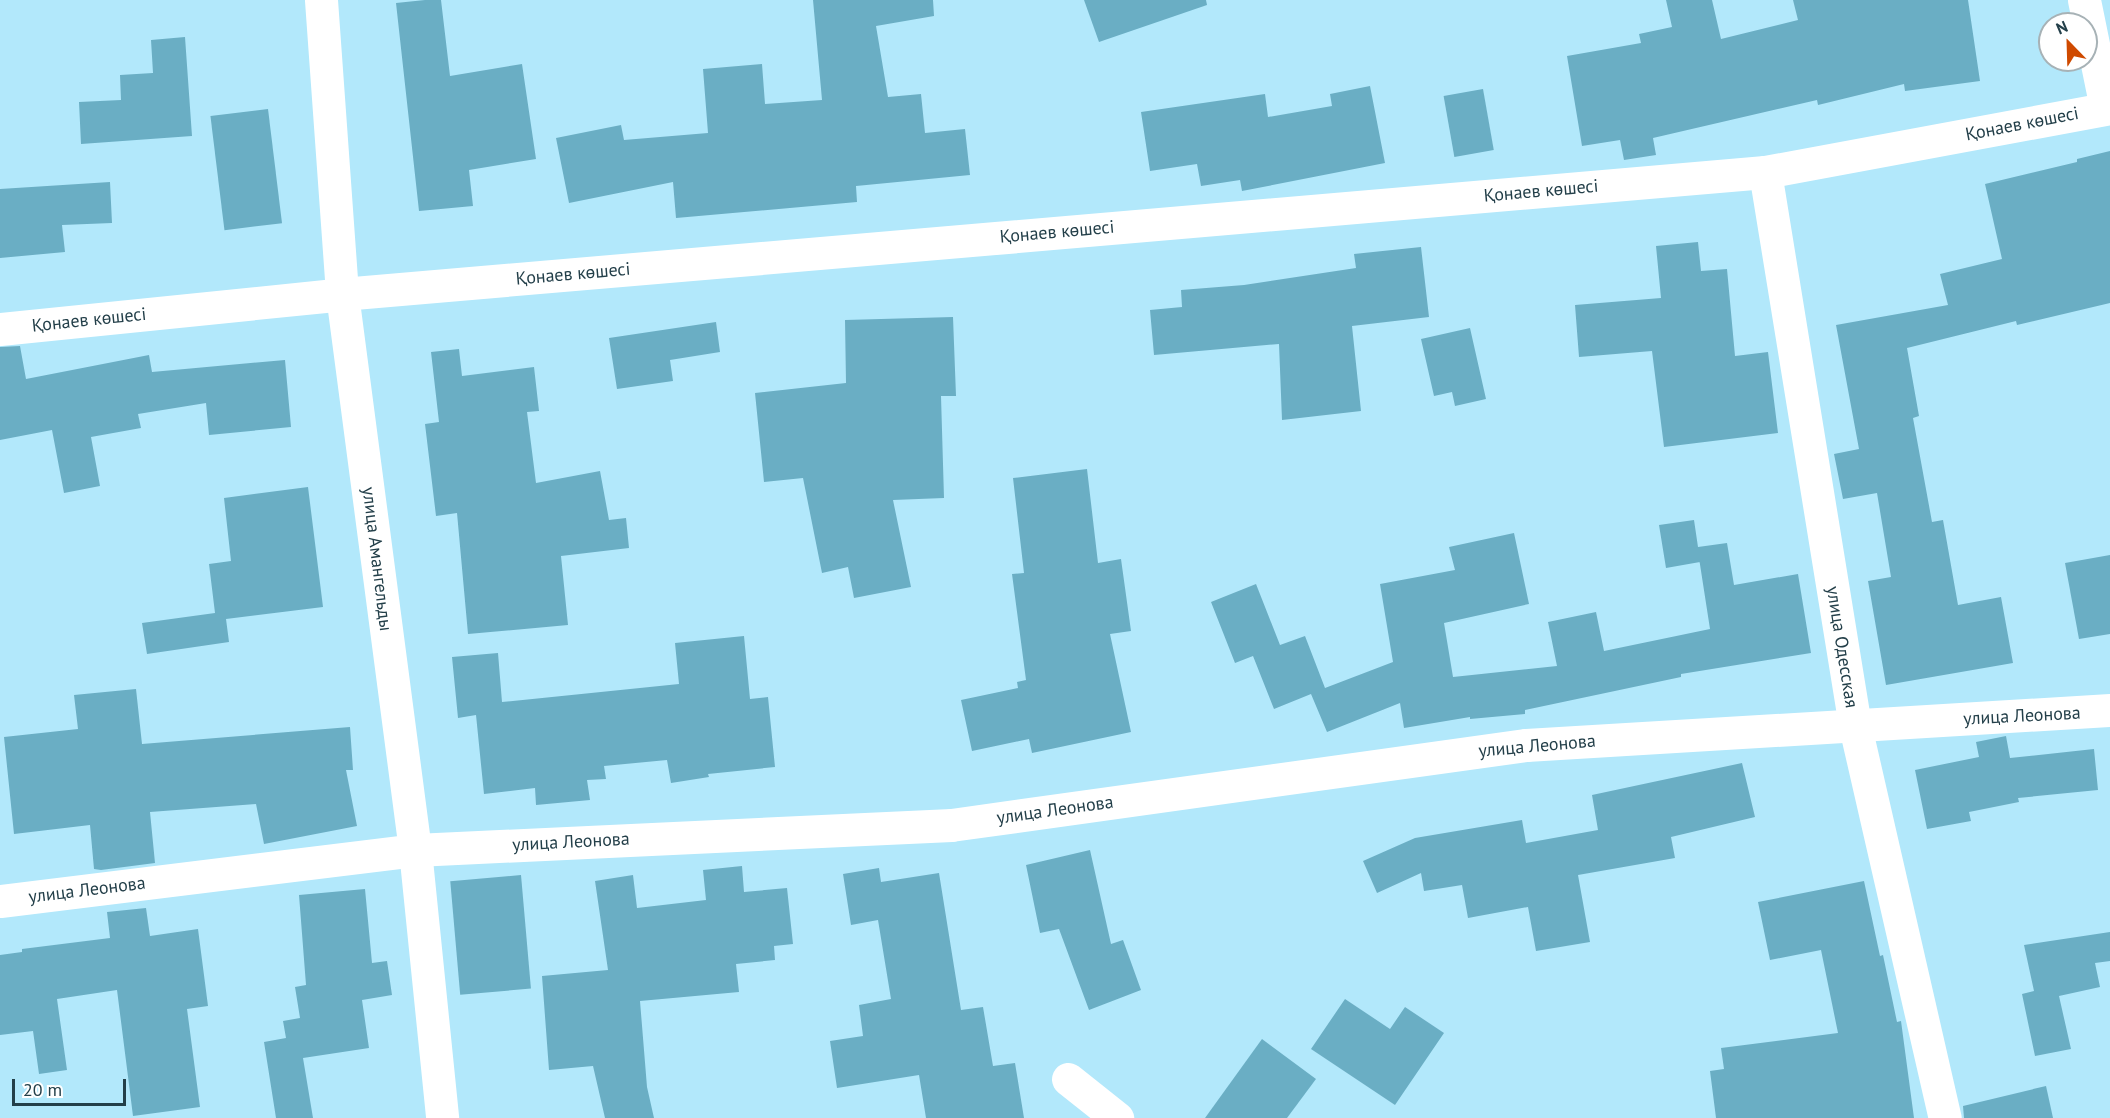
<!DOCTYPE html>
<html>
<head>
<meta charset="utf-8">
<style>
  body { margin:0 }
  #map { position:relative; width:2110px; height:1118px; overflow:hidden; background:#b2e8fb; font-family:"PT Sans",sans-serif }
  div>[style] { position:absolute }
  .building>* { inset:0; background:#6aaec4; transform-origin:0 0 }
  .minor>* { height:33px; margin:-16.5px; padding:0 16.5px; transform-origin:16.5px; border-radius:16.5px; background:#fff }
  .major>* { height:33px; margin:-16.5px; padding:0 16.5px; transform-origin:16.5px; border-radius:16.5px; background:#fff }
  span { translate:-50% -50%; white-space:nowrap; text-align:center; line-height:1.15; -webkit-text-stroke:5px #fff; paint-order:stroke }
  .street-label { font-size:18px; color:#233f49 }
  .north { position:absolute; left:2038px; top:12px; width:60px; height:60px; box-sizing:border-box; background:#fff; border:2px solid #a7b2b6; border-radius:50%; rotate:337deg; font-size:16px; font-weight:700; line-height:24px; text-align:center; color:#233f49 }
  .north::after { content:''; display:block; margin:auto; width:21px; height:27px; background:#cf4a00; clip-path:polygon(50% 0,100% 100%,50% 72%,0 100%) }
  .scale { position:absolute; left:12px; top:1079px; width:114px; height:27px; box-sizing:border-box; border:3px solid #233f49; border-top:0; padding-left:8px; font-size:18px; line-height:21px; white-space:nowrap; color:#233f49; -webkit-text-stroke:4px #fff; paint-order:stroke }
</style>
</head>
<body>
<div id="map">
  <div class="building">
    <div style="clip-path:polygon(425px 0,441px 0,450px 76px,522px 64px,536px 159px,469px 170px,473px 206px,419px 211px,396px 3px)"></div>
    <div style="clip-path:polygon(813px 0,933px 0,934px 16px,876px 26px,888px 97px,921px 94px,925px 133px,965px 129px,970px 175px,856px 186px,857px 202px,676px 218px,673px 182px,569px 203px,556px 138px,621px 125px,624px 140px,708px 133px,703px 69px,762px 64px,765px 104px,822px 100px)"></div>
    <div style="clip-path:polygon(1084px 0,1206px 0,1207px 5px,1099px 42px)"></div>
    <div style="clip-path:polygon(1666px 0,1712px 0,1721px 39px,1798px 20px,1793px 0,1968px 0,1980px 81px,1905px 91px,1904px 84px,1818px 105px,1817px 100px,1653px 138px,1656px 155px,1624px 160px,1620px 140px,1582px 146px,1567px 56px,1641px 43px,1639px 34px,1672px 27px)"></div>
    <div style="clip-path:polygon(185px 37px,192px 136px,81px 144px,79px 102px,121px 100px,120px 75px,153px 73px,151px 40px)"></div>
    <div style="clip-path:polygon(1370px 86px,1385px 163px,1242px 191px,1240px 180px,1201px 186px,1197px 164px,1150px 171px,1141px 112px,1265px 94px,1268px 117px,1332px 106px,1330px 94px)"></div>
    <div style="left:1483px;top:89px;width:62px;height:40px;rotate:80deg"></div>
    <div style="left:268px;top:109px;width:115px;height:58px;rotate:83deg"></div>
    <div style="clip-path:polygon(2110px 151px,2110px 303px,2017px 325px,2016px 321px,1907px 348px,1919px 416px,1913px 418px,1932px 522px,1943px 520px,1958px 605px,2001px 597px,2013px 663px,1886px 685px,1868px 581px,1891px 577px,1877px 493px,1843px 499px,1834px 454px,1859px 449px,1836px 325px,1948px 305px,1940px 274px,2002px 259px,1985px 184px,2077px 162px,2077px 159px)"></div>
    <div style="clip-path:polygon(110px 182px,112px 223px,62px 225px,65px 252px,0 258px,0 189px)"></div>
    <div style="clip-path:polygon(1698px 242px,1701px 271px,1727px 269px,1735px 356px,1768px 352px,1778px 433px,1664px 447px,1652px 351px,1579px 357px,1575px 305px,1661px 298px,1656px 246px)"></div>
    <div style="clip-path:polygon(1421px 247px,1429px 317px,1352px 326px,1361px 411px,1282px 420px,1279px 344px,1154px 355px,1150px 310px,1182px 307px,1181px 290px,1244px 285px,1356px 268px,1354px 254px)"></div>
    <div style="clip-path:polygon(953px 317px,956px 396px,941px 396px,944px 498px,893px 500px,911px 587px,854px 598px,848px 567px,822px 573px,803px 478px,764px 482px,755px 393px,846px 383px,845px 320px)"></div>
    <div style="clip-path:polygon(716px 322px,720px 352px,670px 360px,673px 381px,617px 389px,609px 338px)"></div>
    <div style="clip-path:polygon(1470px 328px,1486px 399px,1455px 406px,1452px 392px,1434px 396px,1421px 339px)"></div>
    <div style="clip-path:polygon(20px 346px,26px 379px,149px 355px,152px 372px,285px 360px,291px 427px,209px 435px,206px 403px,138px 414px,141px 428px,91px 437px,100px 486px,64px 493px,52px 430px,0 440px,0 347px)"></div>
    <div style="clip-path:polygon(459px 349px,462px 376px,534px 367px,539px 411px,527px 412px,536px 483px,600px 471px,609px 520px,626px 518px,629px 548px,561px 556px,568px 625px,468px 634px,457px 513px,436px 516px,425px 424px,439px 422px,431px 352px)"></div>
    <div style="clip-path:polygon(1087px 469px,1098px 563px,1121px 559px,1131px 631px,1110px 634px,1131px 732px,1032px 753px,1029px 739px,972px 751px,961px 700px,1018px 688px,1017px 682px,1026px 680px,1012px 574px,1024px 573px,1013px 478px)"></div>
    <div style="clip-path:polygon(308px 487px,323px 607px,226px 619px,229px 642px,147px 654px,142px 623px,215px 613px,209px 564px,231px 561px,224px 498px)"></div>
    <div style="clip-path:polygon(1694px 520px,1698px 547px,1727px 543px,1734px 585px,1798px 574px,1811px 653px,1681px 674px,1681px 677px,1525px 710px,1525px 714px,1470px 719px,1470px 717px,1404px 728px,1400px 703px,1327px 732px,1311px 694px,1274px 709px,1253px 656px,1235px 663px,1211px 602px,1256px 584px,1280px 645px,1305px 636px,1325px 688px,1393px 662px,1380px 584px,1455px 570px,1449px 547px,1514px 533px,1529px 604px,1444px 623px,1453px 677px,1557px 666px,1548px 622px,1596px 612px,1604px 651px,1710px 629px,1699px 558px,1700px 562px,1666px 568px,1659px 525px)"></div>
    <div style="clip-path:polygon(2110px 555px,2110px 634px,2079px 639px,2065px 563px)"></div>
    <div style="clip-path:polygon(744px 636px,750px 699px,768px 697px,775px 767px,708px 774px,709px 777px,671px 783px,667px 760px,604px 766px,606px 779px,587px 780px,590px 800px,536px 805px,535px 788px,484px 794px,476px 715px,458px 718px,452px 657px,498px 653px,502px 702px,679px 684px,675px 643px)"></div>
    <div style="clip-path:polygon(136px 689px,142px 744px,350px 727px,353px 770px,346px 770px,357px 826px,264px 844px,256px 804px,150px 812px,155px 863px,101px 870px,94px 869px,90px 825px,14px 834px,4px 737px,78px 729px,74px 695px)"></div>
    <div style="clip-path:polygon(2006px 736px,2010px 758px,2094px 749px,2098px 790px,2018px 798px,2019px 802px,1969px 812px,1971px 821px,1927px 829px,1915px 770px,1979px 757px,1976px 742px)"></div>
    <div style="clip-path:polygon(1742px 763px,1755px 817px,1671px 837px,1675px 858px,1578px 875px,1590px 942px,1536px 951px,1528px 907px,1468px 918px,1462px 885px,1424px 891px,1421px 873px,1377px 893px,1363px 861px,1415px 838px,1522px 820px,1526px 843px,1598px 830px,1592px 795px)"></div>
    <div style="clip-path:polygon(1090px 850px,1111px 944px,1123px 940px,1141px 990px,1089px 1010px,1059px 929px,1040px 933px,1026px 865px)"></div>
    <div style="clip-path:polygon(742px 866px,744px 892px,787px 888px,793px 944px,774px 946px,775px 960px,736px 964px,739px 992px,640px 1001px,647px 1087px,654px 1118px,605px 1118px,593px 1066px,549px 1070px,542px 976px,608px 970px,595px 881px,633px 875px,637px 908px,706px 900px,703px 870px)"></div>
    <div style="clip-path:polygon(879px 868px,881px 882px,939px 873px,961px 1010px,983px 1007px,993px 1066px,1015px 1063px,1024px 1118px,926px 1118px,919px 1075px,837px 1088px,830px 1041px,863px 1036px,859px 1005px,891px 999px,878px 920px,851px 925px,843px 874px)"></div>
    <div style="left:521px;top:875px;width:114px;height:71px;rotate:85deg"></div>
    <div style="clip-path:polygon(1864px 881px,1880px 956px,1883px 955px,1897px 1022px,1901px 1021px,1914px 1118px,1716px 1118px,1710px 1071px,1724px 1069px,1721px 1048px,1838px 1033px,1821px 950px,1770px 960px,1758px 902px)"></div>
    <div style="clip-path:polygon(365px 889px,372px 963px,387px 961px,392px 995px,362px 1000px,369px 1048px,303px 1058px,313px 1118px,276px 1118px,264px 1042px,286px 1038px,283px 1021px,300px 1018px,295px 987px,306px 985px,299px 895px)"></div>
    <div style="clip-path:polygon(146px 908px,150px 936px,198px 929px,208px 1006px,187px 1009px,200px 1107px,133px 1116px,117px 990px,57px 999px,67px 1070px,39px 1074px,33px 1031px,0 1035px,0 955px,22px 952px,22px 949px,110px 938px,107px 912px)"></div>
    <div style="clip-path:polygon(2110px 932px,2110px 961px,2095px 963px,2100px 987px,2059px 996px,2071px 1049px,2035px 1056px,2022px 994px,2034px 991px,2024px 945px)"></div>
    <div style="clip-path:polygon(1345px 999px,1390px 1029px,1405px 1007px,1444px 1033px,1395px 1105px,1311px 1049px)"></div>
    <div style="clip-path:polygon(1262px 1039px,1316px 1079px,1287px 1118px,1205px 1118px)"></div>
    <div style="clip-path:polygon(2046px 1086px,2053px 1118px,1964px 1118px,1963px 1106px)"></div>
  </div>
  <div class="minor">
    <div style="left:321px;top:0;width:295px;rotate:85.9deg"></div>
    <div style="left:342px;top:294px;width:1428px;rotate:-4.9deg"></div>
    <div style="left:1765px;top:172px;width:351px;rotate:-10.5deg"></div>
    <div style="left:2084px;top:0;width:110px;rotate:78.5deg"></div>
    <div style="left:1765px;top:172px;width:561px;rotate:80.77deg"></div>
    <div style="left:1855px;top:726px;width:402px;rotate:77.1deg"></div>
    <div style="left:0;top:901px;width:418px;rotate:-7deg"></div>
    <div style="left:415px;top:850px;width:537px;rotate:-2.67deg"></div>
    <div style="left:951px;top:825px;width:581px;rotate:-7.92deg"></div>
    <div style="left:1526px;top:745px;width:585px;rotate:-3.43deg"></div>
    <div style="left:1068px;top:1079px;width:63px;rotate:38.5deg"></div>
  </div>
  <div class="major">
    <div style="left:0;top:329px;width:344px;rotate:-5.8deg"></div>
    <div style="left:342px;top:294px;width:561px;rotate:82.52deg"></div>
    <div style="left:415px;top:850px;width:269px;rotate:84.2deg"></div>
  </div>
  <div class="street-label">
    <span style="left:2022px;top:124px;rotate:-11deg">Қонаев көшесі</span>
    <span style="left:1541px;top:191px;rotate:-5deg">Қонаев көшесі</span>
    <span style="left:1057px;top:232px;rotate:-5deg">Қонаев көшесі</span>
    <span style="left:573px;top:274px;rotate:-5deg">Қонаев көшесі</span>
    <span style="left:89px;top:320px;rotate:-6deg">Қонаев көшесі</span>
    <span style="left:377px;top:559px;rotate:83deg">улица Амангельды</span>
    <span style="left:1842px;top:647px;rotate:81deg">улица Одесская</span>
    <span style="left:2022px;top:716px;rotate:-3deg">улица Леонова</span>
    <span style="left:1537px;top:746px;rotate:-5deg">улица Леонова</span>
    <span style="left:1055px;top:810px;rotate:-8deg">улица Леонова</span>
    <span style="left:571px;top:842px;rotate:-3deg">улица Леонова</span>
    <span style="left:87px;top:890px;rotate:-7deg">улица Леонова</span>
  </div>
  <div class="north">N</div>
  <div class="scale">20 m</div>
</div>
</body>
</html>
